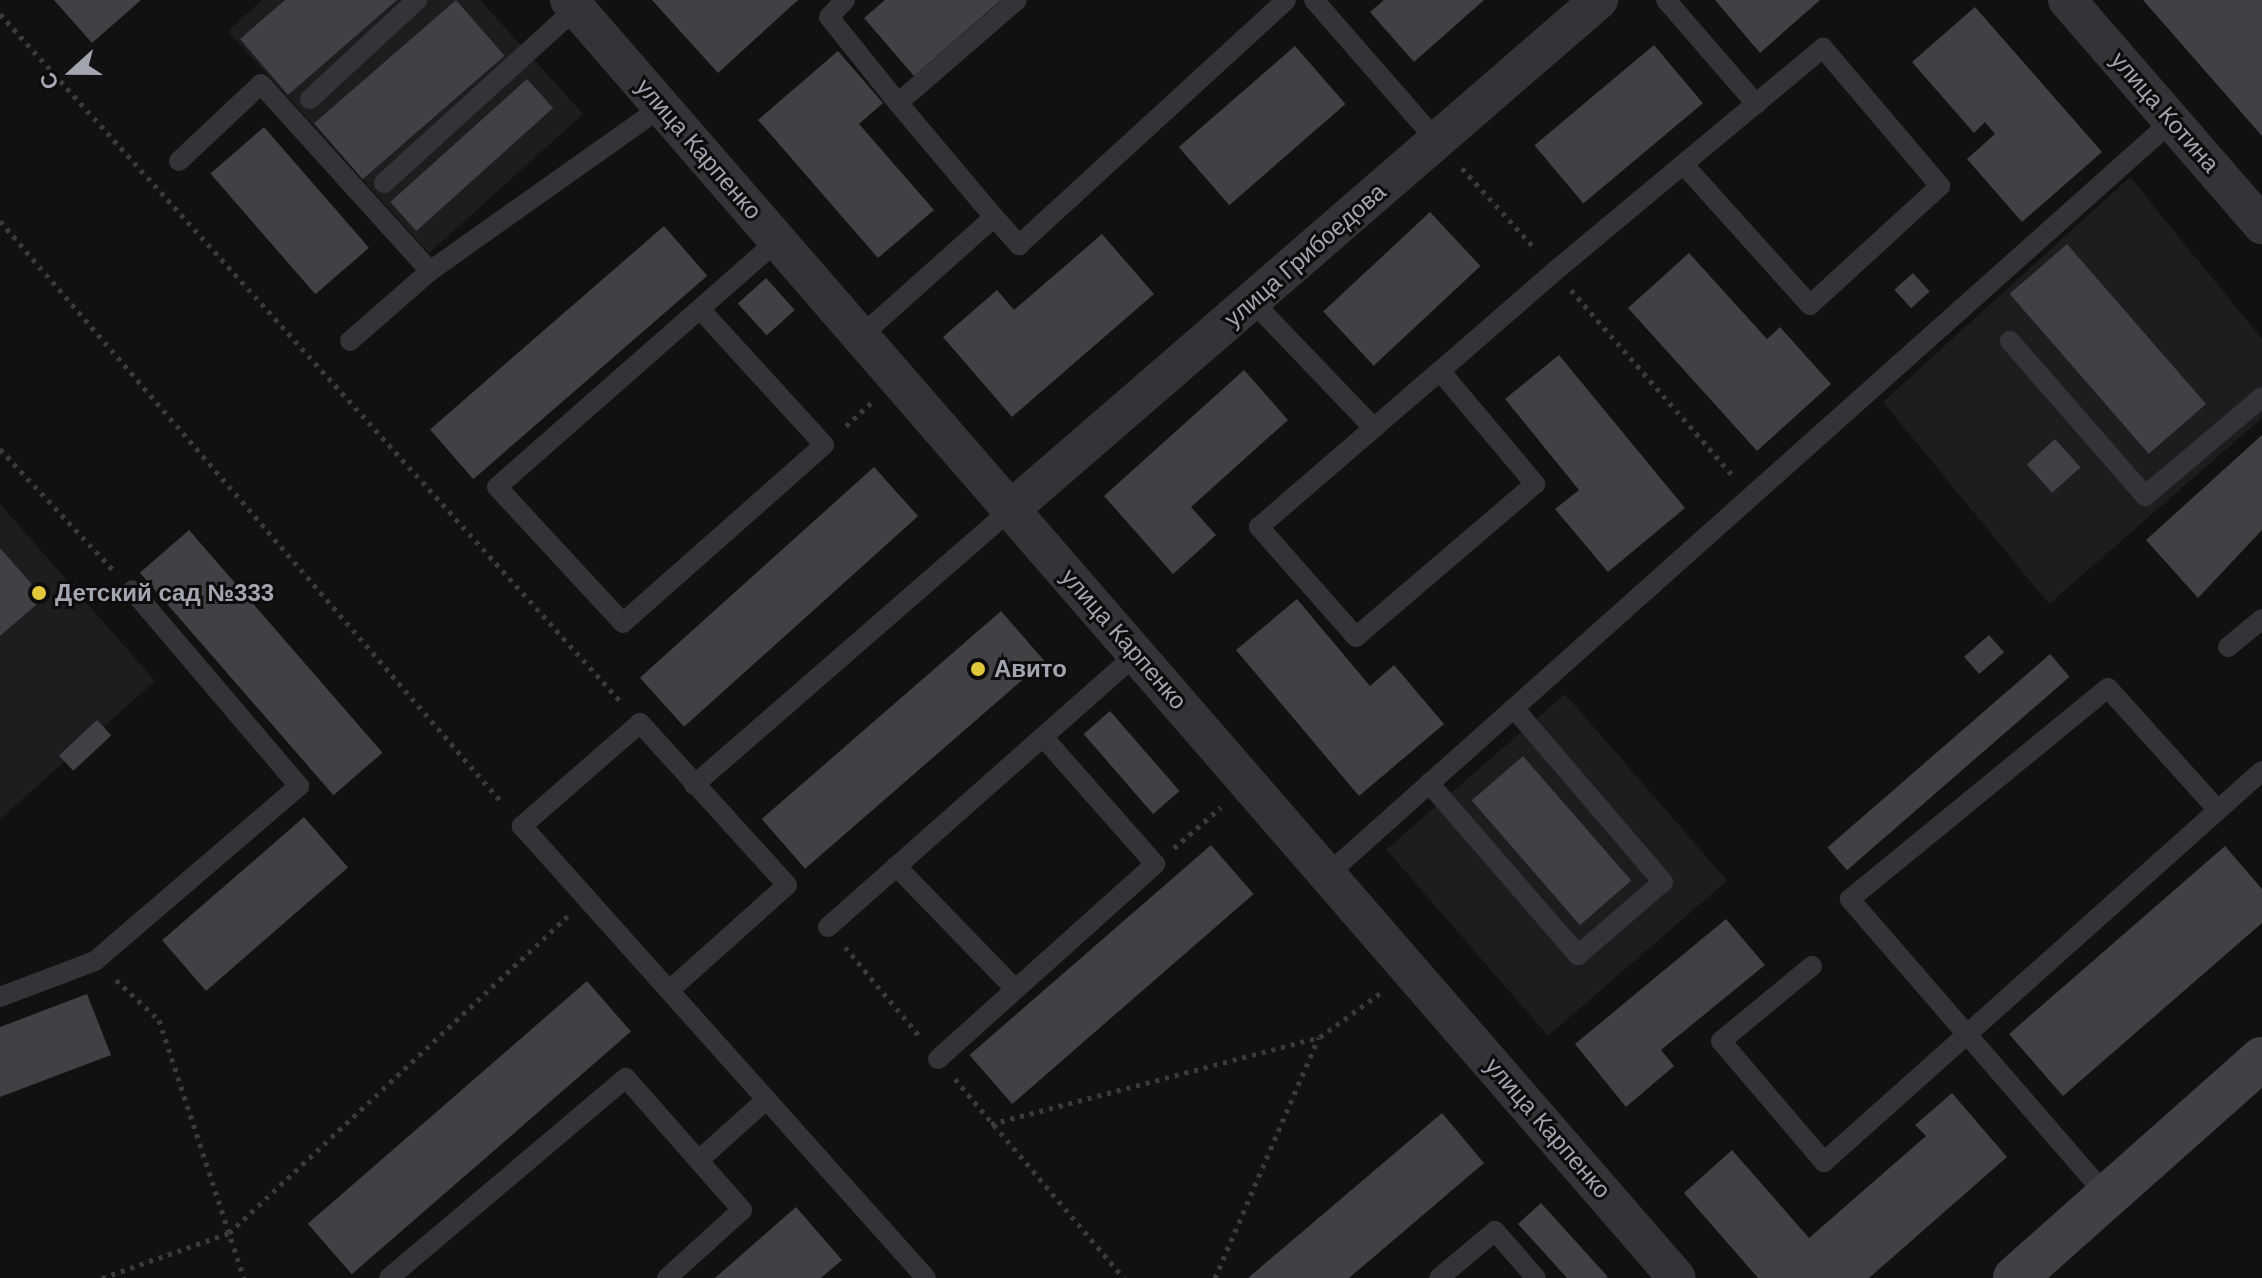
<!DOCTYPE html>
<html>
<head>
<meta charset="utf-8">
<style>
  body { margin:0 }
  #map { position:relative; width:2262px; height:1278px; overflow:hidden; background:#111112; font-family:Helvetica,sans-serif }
  div>[style] { position:absolute }
  .built>* { inset:0; background:#1d1d1f; transform-origin:0 0 }
  .building>* { inset:0; background:#404045; transform-origin:0 0 }
  .path>* { height:5px; margin-top:-2.5px; transform-origin:0; background:repeating-linear-gradient(90deg,#3a3b3f 0 4px,transparent 0 10px) }
  .lane>* { height:20px; margin:-10px; padding:0 10px; transform-origin:10px; border-radius:10px; background:#343438 }
  .street>* { height:38px; margin:-19px; padding:0 19px; transform-origin:19px; border-radius:19px; background:#343438 }
  .secondary>* { height:44px; margin:-22px; padding:0 22px; transform-origin:22px; border-radius:22px; background:#404046 }
  .dots>* { width:22px; height:22px; translate:-50% -50%; box-sizing:border-box; border:4px solid #0c0c0d; border-radius:50% }
  span { translate:-50% -50%; white-space:nowrap; text-align:center; line-height:1.15; -webkit-text-stroke:6px #0c0c0d; paint-order:stroke }
  .street-label { font-size:24px; color:#a3a5b1 }
  .poi-label { font-size:24px; color:#a3a5b1; font-weight:700 }
  .left { translate:0 -50%; text-align:left }
  .north { position:absolute; left:32px; top:32px; width:80px; height:80px; -webkit-text-stroke:6px #0c0c0d; paint-order:stroke; rotate:249deg; font-size:22px; font-weight:700; line-height:32px; text-align:center; color:#a3a5b1 }
  .north::after { content:''; display:block; margin:auto; width:28px; height:36px; background:#a3a5b1; clip-path:polygon(50% 0,100% 100%,50% 72%,0 100%) }
</style>
</head>
<body>
<div id="map">
  <div class="built">
    <div style="clip-path:polygon(262px 0,480px 0,583px 114px,429px 253px,228px 31px)"></div>
    <div style="clip-path:polygon(2130px 177px,2262px 339px,2262px 418px,2049px 604px,1883px 402px)"></div>
    <div style="clip-path:polygon(0 504px,155px 681px,0 819px)"></div>
    <div style="left:1565px;top:694px;width:247px;height:237px;rotate:49deg"></div>
  </div>
  <div class="building">
    <div style="clip-path:polygon(54px 0,141px 0,92px 43px)"></div>
    <div style="clip-path:polygon(285px 0,397px 0,288px 95px,240px 39px)"></div>
    <div style="left:456px;top:0;width:74px;height:188px;rotate:49deg"></div>
    <div style="clip-path:polygon(652px 0,798px 0,718px 73px)"></div>
    <div style="clip-path:polygon(885px 0,1001px 0,914px 76px,864px 18px)"></div>
    <div style="clip-path:polygon(1384px 0,1484px 0,1414px 62px,1370px 12px)"></div>
    <div style="clip-path:polygon(1715px 0,1820px 0,1760px 53px)"></div>
    <div style="clip-path:polygon(2143px 0,2262px 0,2262px 136px)"></div>
    <div style="clip-path:polygon(1975px 7px,2102px 152px,2022px 222px,1967px 159px,1995px 134px,1985px 122px,1974px 133px,1912px 62px)"></div>
    <div style="left:1654px;top:45px;width:76px;height:156px;rotate:50deg"></div>
    <div style="left:1295px;top:46px;width:77px;height:154px;rotate:49deg"></div>
    <div style="clip-path:polygon(838px 51px,883px 103px,859px 124px,934px 210px,878px 258px,758px 120px)"></div>
    <div style="left:527px;top:79px;width:39px;height:184px;rotate:48deg"></div>
    <div style="left:264px;top:127px;width:160px;height:71px;rotate:49deg"></div>
    <div style="left:1430px;top:212px;width:74px;height:146px;rotate:47deg"></div>
    <div style="left:664px;top:226px;width:66px;height:310px;rotate:49deg"></div>
    <div style="clip-path:polygon(1102px 234px,1154px 294px,1012px 417px,943px 337px,997px 290px,1014px 310px)"></div>
    <div style="left:2067px;top:244px;width:212px;height:76px;rotate:49deg"></div>
    <div style="clip-path:polygon(1689px 253px,1767px 339px,1780px 327px,1831px 384px,1757px 451px,1628px 308px)"></div>
    <div style="left:1913px;top:273px;width:25px;height:25px;rotate:48deg"></div>
    <div style="left:766px;top:278px;width:43px;height:38px;rotate:48deg"></div>
    <div style="clip-path:polygon(1559px 355px,1685px 508px,1608px 572px,1555px 509px,1579px 490px,1505px 399px)"></div>
    <div style="clip-path:polygon(1244px 370px,1288px 420px,1191px 507px,1216px 535px,1173px 574px,1104px 496px)"></div>
    <div style="clip-path:polygon(2262px 435px,2262px 530px,2198px 598px,2146px 540px)"></div>
    <div style="left:2055px;top:439px;width:38px;height:38px;rotate:48deg"></div>
    <div style="left:874px;top:467px;width:66px;height:315px;rotate:48deg"></div>
    <div style="left:189px;top:530px;width:295px;height:65px;rotate:49deg"></div>
    <div style="clip-path:polygon(0 548px,44px 598px,0 636px)"></div>
    <div style="clip-path:polygon(1297px 599px,1370px 686px,1394px 665px,1444px 724px,1359px 796px,1236px 650px)"></div>
    <div style="left:1001px;top:611px;width:66px;height:317px;rotate:49deg"></div>
    <div style="left:1989px;top:635px;width:23px;height:33px;rotate:49deg"></div>
    <div style="left:2050px;top:654px;width:30px;height:295px;rotate:49deg"></div>
    <div style="left:1110px;top:711px;width:106px;height:35px;rotate:49deg"></div>
    <div style="left:97px;top:720px;width:21px;height:52px;rotate:47deg"></div>
    <div style="left:1523px;top:756px;width:165px;height:68px;rotate:49deg"></div>
    <div style="left:304px;top:817px;width:67px;height:188px;rotate:49deg"></div>
    <div style="left:1211px;top:845px;width:65px;height:320px;rotate:49deg"></div>
    <div style="clip-path:polygon(2225px 846px,2262px 889px,2262px 923px,2063px 1096px,2009px 1034px)"></div>
    <div style="clip-path:polygon(1726px 919px,1765px 965px,1661px 1050px,1674px 1066px,1626px 1107px,1575px 1044px)"></div>
    <div style="left:587px;top:981px;width:67px;height:370px;rotate:49deg"></div>
    <div style="clip-path:polygon(87px 994px,111px 1055px,0 1097px,0 1027px)"></div>
    <div style="clip-path:polygon(1952px 1093px,2007px 1157px,1869px 1278px,1758px 1278px,1684px 1193px,1732px 1150px,1809px 1238px,1926px 1136px,1915px 1125px)"></div>
    <div style="clip-path:polygon(1442px 1113px,1484px 1163px,1349px 1278px,1248px 1278px)"></div>
    <div style="clip-path:polygon(1541px 1203px,1608px 1277px,1606px 1278px,1567px 1278px,1518px 1224px)"></div>
    <div style="clip-path:polygon(796px 1207px,842px 1260px,821px 1278px,715px 1278px)"></div>
  </div>
  <div class="path">
    <div style="left:0;top:14px;width:927px;rotate:47.93deg"></div>
    <div style="left:1462px;top:168px;width:110px;rotate:47.9deg"></div>
    <div style="left:0;top:221px;width:770px;rotate:49.21deg"></div>
    <div style="left:1571px;top:290px;width:247px;rotate:48.9deg"></div>
    <div style="left:846px;top:426px;width:34px;rotate:-43deg"></div>
    <div style="left:0;top:449px;width:168px;rotate:46.9deg"></div>
    <div style="left:1174px;top:848px;width:62px;rotate:-41.1deg"></div>
    <div style="left:845px;top:947px;width:119px;rotate:50.1deg"></div>
    <div style="left:116px;top:980px;width:59px;rotate:42.9deg"></div>
    <div style="left:159px;top:1020px;width:272px;rotate:71.8deg"></div>
    <div style="left:955px;top:1079px;width:261px;rotate:49.7deg"></div>
    <div style="left:991px;top:1124px;width:340px;rotate:-14.8deg"></div>
    <div style="left:1320px;top:1037px;width:78px;rotate:-36.1deg"></div>
    <div style="left:102px;top:1278px;width:135px;rotate:-19.5deg"></div>
    <div style="left:229px;top:1233px;width:464px;rotate:-43.1deg"></div>
    <div style="left:1215px;top:1278px;width:262px;rotate:-66.7deg"></div>
  </div>
  <div class="lane">
    <div style="left:845px;top:0;width:23px;rotate:133deg"></div>
    <div style="left:829px;top:17px;width:110px;rotate:51.3deg"></div>
    <div style="left:1314px;top:0;width:187px;rotate:48.9deg"></div>
    <div style="left:1666px;top:0;width:138px;rotate:49.1deg"></div>
    <div style="left:310px;top:99px;width:146px;rotate:-42.8deg"></div>
    <div style="left:179px;top:161px;width:112px;rotate:-43.2deg"></div>
    <div style="left:261px;top:84px;width:252px;rotate:47.9deg"></div>
    <div style="left:384px;top:183px;width:260px;rotate:-42.3deg"></div>
    <div style="left:994px;top:217px;width:149px;rotate:-130.1deg"></div>
    <div style="left:898px;top:103px;width:157px;rotate:-40.9deg"></div>
    <div style="left:1252px;top:301px;width:176px;rotate:46.2deg"></div>
    <div style="left:700px;top:309px;width:184px;rotate:47.6deg"></div>
    <div style="left:824px;top:445px;width:268px;rotate:138.5deg"></div>
    <div style="left:623px;top:623px;width:185px;rotate:-132.8deg"></div>
    <div style="left:497px;top:487px;width:374px;rotate:-41.3deg"></div>
    <div style="left:861px;top:336px;width:178px;rotate:-41.8deg"></div>
    <div style="left:994px;top:217px;width:38px;rotate:48deg"></div>
    <div style="left:1019px;top:245px;width:362px;rotate:-42.5deg"></div>
    <div style="left:350px;top:341px;width:106px;rotate:-41.2deg"></div>
    <div style="left:430px;top:271px;width:284px;rotate:-35.3deg"></div>
    <div style="left:2010px;top:341px;width:206px;rotate:48.9deg"></div>
    <div style="left:2145px;top:496px;width:153px;rotate:-40.2deg"></div>
    <div style="left:1440px;top:371px;width:148px;rotate:49.9deg"></div>
    <div style="left:1535px;top:484px;width:235px;rotate:139.5deg"></div>
    <div style="left:1356px;top:637px;width:147px;rotate:-131.4deg"></div>
    <div style="left:1259px;top:527px;width:239px;rotate:-40.8deg"></div>
    <div style="left:1440px;top:371px;width:152px;rotate:-41deg"></div>
    <div style="left:1555px;top:271px;width:349px;rotate:-39.8deg"></div>
    <div style="left:1823px;top:48px;width:181px;rotate:49.7deg"></div>
    <div style="left:1940px;top:186px;width:176px;rotate:137.5deg"></div>
    <div style="left:1810px;top:305px;width:188px;rotate:-132deg"></div>
    <div style="left:2228px;top:647px;width:44px;rotate:-39.5deg"></div>
    <div style="left:1429px;top:783px;width:228px;rotate:49.1deg"></div>
    <div style="left:1578px;top:955px;width:112px;rotate:-40.7deg"></div>
    <div style="left:1663px;top:882px;width:229px;rotate:-130.6deg"></div>
    <div style="left:694px;top:785px;width:420px;rotate:-41deg"></div>
    <div style="left:896px;top:866px;width:171px;rotate:45.9deg"></div>
    <div style="left:1328px;top:874px;width:1131px;rotate:-41.74deg"></div>
    <div style="left:828px;top:927px;width:412px;rotate:-41.5deg"></div>
    <div style="left:1812px;top:966px;width:118px;rotate:140.5deg"></div>
    <div style="left:1721px;top:1041px;width:159px;rotate:49.6deg"></div>
    <div style="left:1824px;top:1162px;width:587px;rotate:-41.76deg"></div>
    <div style="left:672px;top:988px;width:154px;rotate:-41.8deg"></div>
    <div style="left:787px;top:885px;width:219px;rotate:-132.2deg"></div>
    <div style="left:640px;top:723px;width:157px;rotate:138.9deg"></div>
    <div style="left:522px;top:826px;width:606px;rotate:48.21deg"></div>
    <div style="left:0;top:997px;width:102px;rotate:-20.8deg"></div>
    <div style="left:95px;top:961px;width:269px;rotate:-40.6deg"></div>
    <div style="left:299px;top:786px;width:257px;rotate:-130.4deg"></div>
    <div style="left:938px;top:1059px;width:292px;rotate:-41.9deg"></div>
    <div style="left:1155px;top:864px;width:169px;rotate:-131.4deg"></div>
    <div style="left:699px;top:1160px;width:91px;rotate:-41.9deg"></div>
    <div style="left:2107px;top:1196px;width:393px;rotate:-130.9deg"></div>
    <div style="left:1850px;top:899px;width:333px;rotate:-39.3deg"></div>
    <div style="left:2108px;top:688px;width:164px;rotate:48deg"></div>
    <div style="left:389px;top:1278px;width:310px;rotate:-40.2deg"></div>
    <div style="left:626px;top:1078px;width:176px;rotate:48.7deg"></div>
    <div style="left:742px;top:1210px;width:101px;rotate:137.8deg"></div>
    <div style="left:1439px;top:1278px;width:73px;rotate:-40deg"></div>
    <div style="left:1495px;top:1231px;width:62px;rotate:48.9deg"></div>
  </div>
  <div class="street">
    <div style="left:569px;top:0;width:1691px;rotate:49.08deg"></div>
    <div style="left:2067px;top:0;width:298px;rotate:49.1deg"></div>
    <div style="left:1011px;top:509px;width:778px;rotate:-40.88deg"></div>
  </div>
  <div class="secondary">
    <div style="left:2015px;top:1278px;width:330px;rotate:-41.6deg"></div>
  </div>
  <div class="dots">
    <div style="left:39px;top:593px;background:#e0c83a"></div>
    <div style="left:978px;top:669px;background:#e0c83a"></div>
  </div>
  <div class="street-label">
    <span style="left:2165px;top:112px;rotate:49deg">улица Котина</span>
    <span style="left:699px;top:149px;rotate:49deg">улица Карпенко</span>
    <span style="left:1305px;top:255px;rotate:-41deg">улица Грибоедова</span>
    <span style="left:1124px;top:639px;rotate:49deg">улица Карпенко</span>
    <span style="left:1548px;top:1128px;rotate:49deg">улица Карпенко</span>
  </div>
  <div class="poi-label">
    <span class="left" style="left:55px;top:593px">Детский сад №333</span>
    <span class="left" style="left:994px;top:669px">Авито</span>
  </div>
  <div class="north">С</div>
</div>
</body>
</html>
